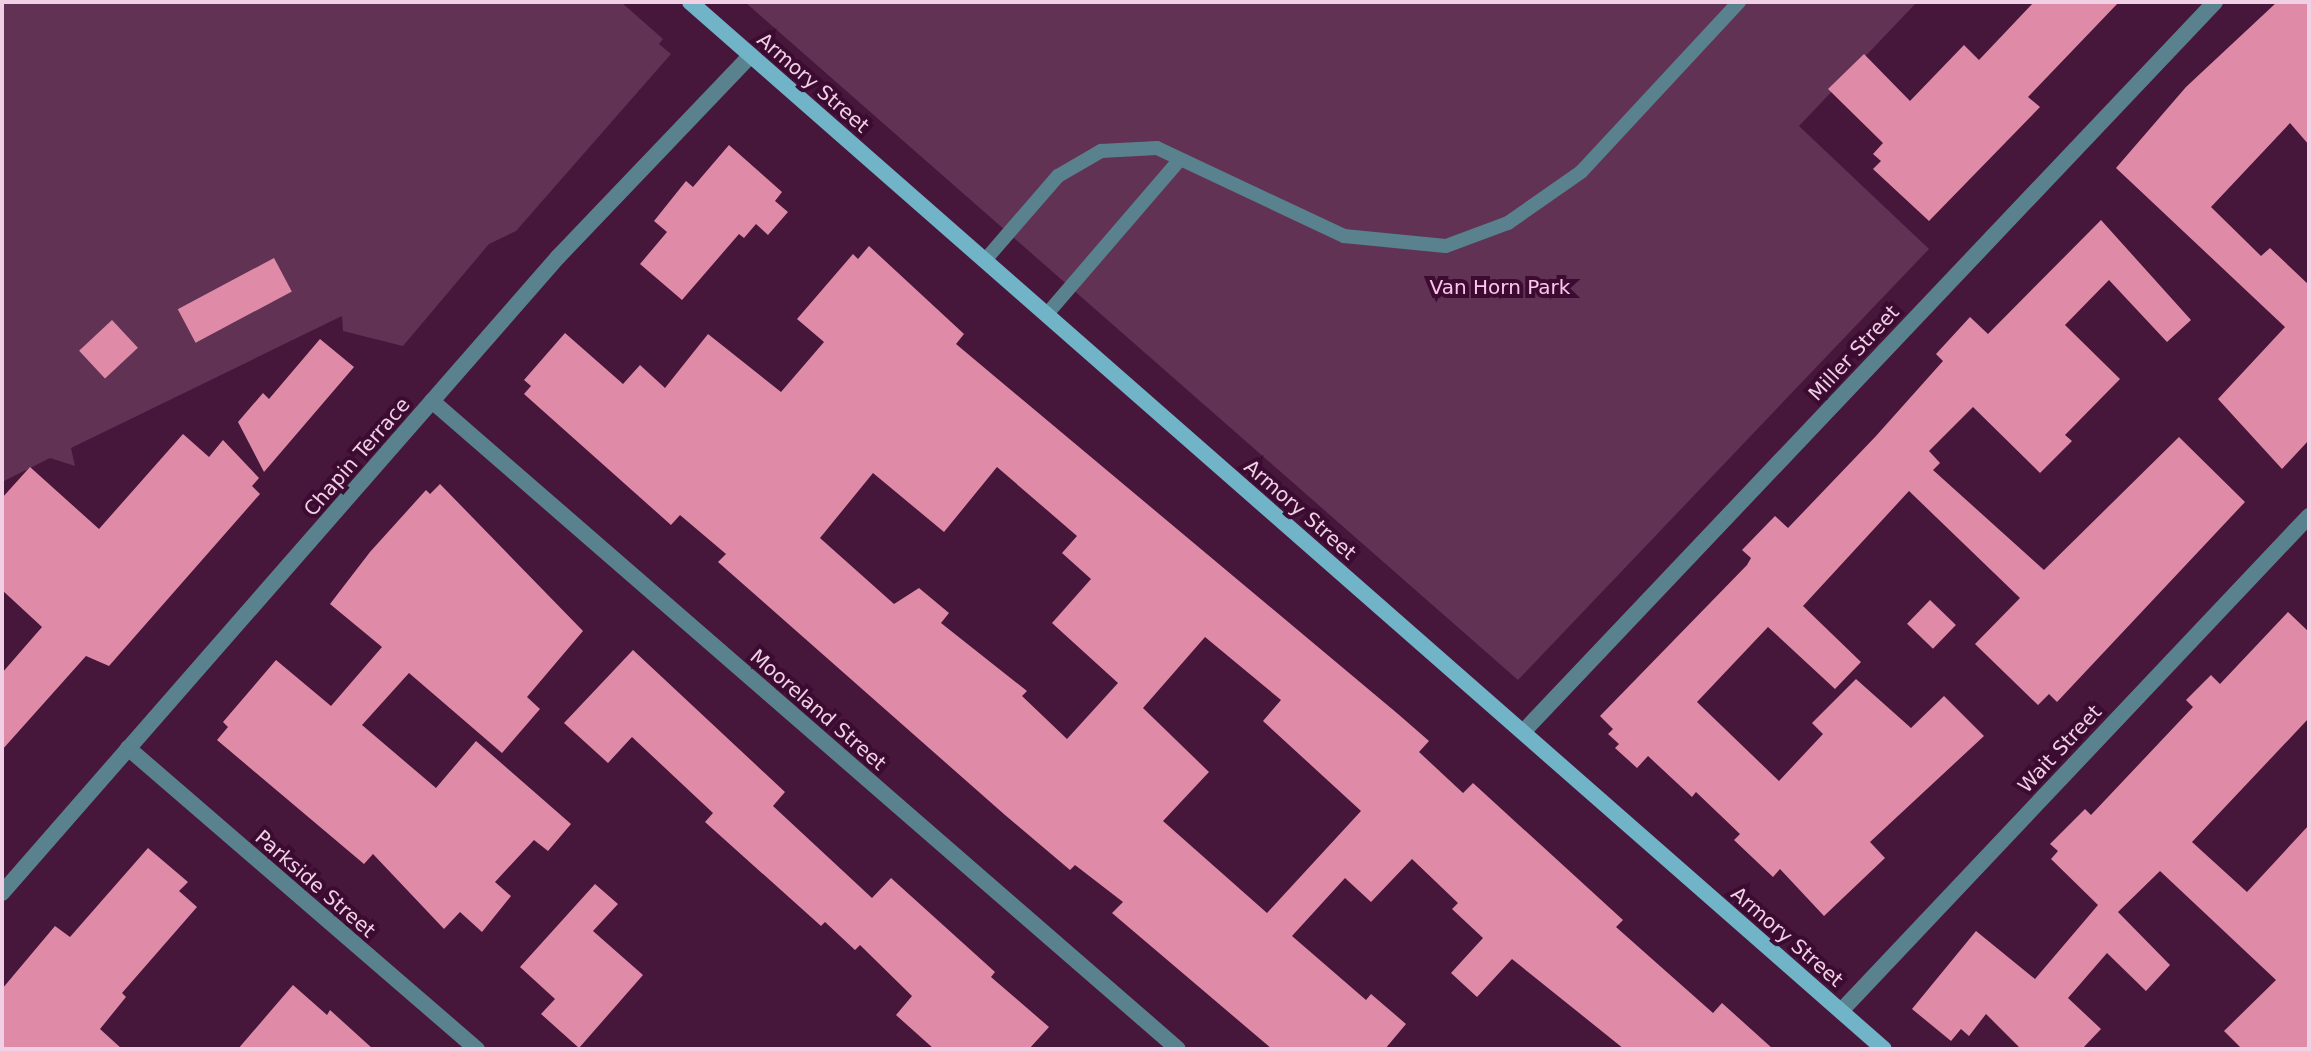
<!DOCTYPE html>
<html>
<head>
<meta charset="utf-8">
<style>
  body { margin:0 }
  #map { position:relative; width:2311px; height:1051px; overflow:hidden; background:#47163b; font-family:"DejaVu Sans",sans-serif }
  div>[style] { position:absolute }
  .green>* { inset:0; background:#613254 }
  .building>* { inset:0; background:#df8ba7; transform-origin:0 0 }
  .service>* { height:14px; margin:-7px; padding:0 7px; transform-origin:7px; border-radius:7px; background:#5a828e }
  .minor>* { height:16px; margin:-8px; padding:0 8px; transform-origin:8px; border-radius:8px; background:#5a828e }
  .tertiary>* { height:16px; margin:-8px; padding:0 8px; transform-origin:8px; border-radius:8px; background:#5a828e }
  .secondary>* { height:16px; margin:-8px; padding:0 8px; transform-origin:8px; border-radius:8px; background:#71b3c7 }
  span { translate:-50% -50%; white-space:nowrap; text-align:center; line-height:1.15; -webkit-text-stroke:8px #3c0b31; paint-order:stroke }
  .street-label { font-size:20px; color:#f0d0e5 }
  .park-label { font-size:20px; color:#fec4eb }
  .frame { position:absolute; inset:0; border:4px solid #f0d0e5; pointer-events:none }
</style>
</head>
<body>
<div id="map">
  <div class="green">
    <div style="clip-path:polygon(2px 2px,621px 2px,663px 39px,659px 44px,671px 54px,516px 231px,489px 244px,403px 346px,343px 331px,342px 316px,71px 448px,75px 466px,50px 458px,2px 482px)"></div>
    <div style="clip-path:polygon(745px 2px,1917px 2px,1799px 126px,1929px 249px,1518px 680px)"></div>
  </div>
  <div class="building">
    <div style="clip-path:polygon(2034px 2px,2119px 2px,2028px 97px,2040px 107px,1929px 221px,1873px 169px,1881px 161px,1873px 154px,1883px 143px,1828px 89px,1864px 54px,1910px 101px,1964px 45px,1979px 60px)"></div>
    <div style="clip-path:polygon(2277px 2px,2309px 2px,2309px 145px,2290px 123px,2211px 207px,2261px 256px,2270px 248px,2309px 285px,2309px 440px,2282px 469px,2218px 399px,2285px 327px,2116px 168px,2186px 87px)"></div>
    <div style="clip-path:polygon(729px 145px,782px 192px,775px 201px,788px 212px,768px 235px,756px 224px,744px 238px,739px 234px,682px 300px,640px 264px,667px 232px,654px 221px,686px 181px,693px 187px)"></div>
    <div style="clip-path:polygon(2101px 220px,2191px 320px,2167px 342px,2109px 280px,2065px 325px,2120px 379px,2065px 435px,2072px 441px,2040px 473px,1973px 407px,1929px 451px,1940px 463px,1933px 470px,2044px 570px,2179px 437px,2245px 502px,2057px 702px,2049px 694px,2038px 705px,1975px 644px,2020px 598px,1909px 491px,1803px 606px,1861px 662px,1835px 689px,1768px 627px,1697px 702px,1779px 781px,1823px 734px,1812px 723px,1856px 679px,1911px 728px,1944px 696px,1984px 736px,1870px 842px,1885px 858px,1824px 916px,1780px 869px,1773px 877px,1734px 840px,1740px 834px,1696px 792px,1692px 797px,1648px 756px,1637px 768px,1615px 748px,1619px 744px,1608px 734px,1613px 729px,1600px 716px,1747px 565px,1751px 558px,1742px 550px,1775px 516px,1788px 528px,1876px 436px,1943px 361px,1936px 354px,1970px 317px,1988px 334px)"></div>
    <div style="clip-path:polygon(evenodd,869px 246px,964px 334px,956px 344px,1398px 714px,1429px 741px,1419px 752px,1463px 793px,1473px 783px,1623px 920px,1616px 927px,1713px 1013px,1722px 1003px,1773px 1049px,1624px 1049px,1512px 959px,1477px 997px,1451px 973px,1483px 938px,1452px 909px,1458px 903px,1412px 859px,1371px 902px,1345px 878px,1292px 936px,1366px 1000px,1371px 994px,1406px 1024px,1385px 1049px,1272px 1049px,1112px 913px,1123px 902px,1075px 865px,1070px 870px,1005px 815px,718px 562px,726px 554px,680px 515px,671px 525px,524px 394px,531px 386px,524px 380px,565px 333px,623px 384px,640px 365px,665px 388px,708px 334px,781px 392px,824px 342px,797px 319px,853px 254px,858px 259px,869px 246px,997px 467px,1077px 536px,1062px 553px,1091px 579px,1052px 623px,1118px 683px,1067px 739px,1022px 696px,1027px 691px,941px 623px,949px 613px,919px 588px,894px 604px,820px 538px,873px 473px,944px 532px,997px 467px,869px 246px,1205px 637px,1281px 700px,1263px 721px,1361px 811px,1267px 913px,1163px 821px,1209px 772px,1143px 708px,1205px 637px)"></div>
    <div style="left:274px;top:258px;width:38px;height:109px;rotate:62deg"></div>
    <div style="left:112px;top:320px;width:38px;height:45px;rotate:47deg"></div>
    <div style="clip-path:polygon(320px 339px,354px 367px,264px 472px,238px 422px,263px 393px,269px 399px)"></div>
    <div style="clip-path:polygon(183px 434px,209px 457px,223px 440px,259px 478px,252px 486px,260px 494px,109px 666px,86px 656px,2px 750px,2px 673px,42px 627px,2px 590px,2px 498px,30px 467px,99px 529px)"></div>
    <div style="clip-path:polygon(440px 484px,583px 631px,527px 697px,540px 709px,502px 753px,409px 673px,362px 725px,436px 788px,476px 741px,571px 824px,548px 851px,534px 840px,495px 882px,511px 896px,482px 932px,460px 912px,444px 929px,373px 854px,364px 864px,217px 740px,228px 727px,223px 722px,276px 660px,331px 706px,382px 647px,330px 604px,370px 552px,426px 490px,430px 494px)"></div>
    <div style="left:1930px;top:600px;width:36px;height:33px;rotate:44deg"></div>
    <div style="clip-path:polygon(2288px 612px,2309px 632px,2309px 718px,2192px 842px,2247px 892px,2309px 825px,2309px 1049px,2242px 1049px,2224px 1031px,2276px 980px,2160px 871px,2118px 912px,2170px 965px,2146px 991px,2107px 953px,2068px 998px,2101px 1029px,2082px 1049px,2021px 1049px,1986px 1014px,1969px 1036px,1961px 1029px,1951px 1041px,1912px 1009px,1976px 931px,2035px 979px,2098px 905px,2051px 859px,2058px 851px,2050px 844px,2085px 809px,2091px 815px,2193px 707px,2186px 700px,2211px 675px,2220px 684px)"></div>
    <div style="clip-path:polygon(633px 650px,785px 792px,773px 806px,872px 898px,891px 878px,995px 972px,991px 977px,1049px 1027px,1029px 1049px,934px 1049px,896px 1015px,912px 996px,860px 945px,855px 950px,825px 922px,821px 926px,705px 822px,713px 813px,632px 737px,608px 763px,564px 723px)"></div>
    <div style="clip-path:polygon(148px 848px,188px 882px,179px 891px,197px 907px,122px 993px,126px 997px,100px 1029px,122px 1049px,2px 1049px,2px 989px,55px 926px,70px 937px)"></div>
    <div style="clip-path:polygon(595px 884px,618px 904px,593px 931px,643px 975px,579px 1048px,541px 1014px,555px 999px,520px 967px)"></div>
    <div style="clip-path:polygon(293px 985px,327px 1015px,330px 1010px,373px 1049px,238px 1049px)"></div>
  </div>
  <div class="service">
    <div style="left:986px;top:259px;width:110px;rotate:-49.1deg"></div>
    <div style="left:1058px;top:176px;width:50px;rotate:-30.2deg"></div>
    <div style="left:1101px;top:151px;width:56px;rotate:-3.1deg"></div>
    <div style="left:1157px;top:148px;width:207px;rotate:25.2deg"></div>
    <div style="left:1344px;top:236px;width:102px;rotate:5.6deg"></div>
    <div style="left:1446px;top:246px;width:66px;rotate:-20.4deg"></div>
    <div style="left:1508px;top:223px;width:89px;rotate:-34.9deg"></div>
    <div style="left:1581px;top:172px;width:232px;rotate:-47.1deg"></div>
    <div style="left:1047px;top:314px;width:199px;rotate:-49.3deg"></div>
  </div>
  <div class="minor">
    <div style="left:432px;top:401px;width:988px;rotate:40.98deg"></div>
    <div style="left:1523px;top:732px;width:1006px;rotate:-46.53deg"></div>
    <div style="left:128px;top:748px;width:461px;rotate:40.8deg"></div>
    <div style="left:1841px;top:1011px;width:681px;rotate:-46.61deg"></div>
  </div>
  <div class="tertiary">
    <div style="left:2px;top:893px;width:845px;rotate:-48.84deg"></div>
    <div style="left:558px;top:257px;width:279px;rotate:-46.3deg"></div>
  </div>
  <div class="secondary">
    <div style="left:690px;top:2px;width:1588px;rotate:41.25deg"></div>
  </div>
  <div class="street-label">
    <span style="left:813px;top:83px;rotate:41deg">Armory Street</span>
    <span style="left:1854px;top:353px;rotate:-47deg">Miller Street</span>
    <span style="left:357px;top:457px;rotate:-49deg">Chapin Terrace</span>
    <span style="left:1300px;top:510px;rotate:41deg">Armory Street</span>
    <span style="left:818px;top:710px;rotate:41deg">Mooreland Street</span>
    <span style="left:2060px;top:749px;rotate:-47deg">Wait Street</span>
    <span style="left:315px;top:884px;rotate:41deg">Parkside Street</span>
    <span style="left:1787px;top:937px;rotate:41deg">Armory Street</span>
  </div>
  <div class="park-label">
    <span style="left:1500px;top:287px">Van Horn Park</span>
  </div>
  <div class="frame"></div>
</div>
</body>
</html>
